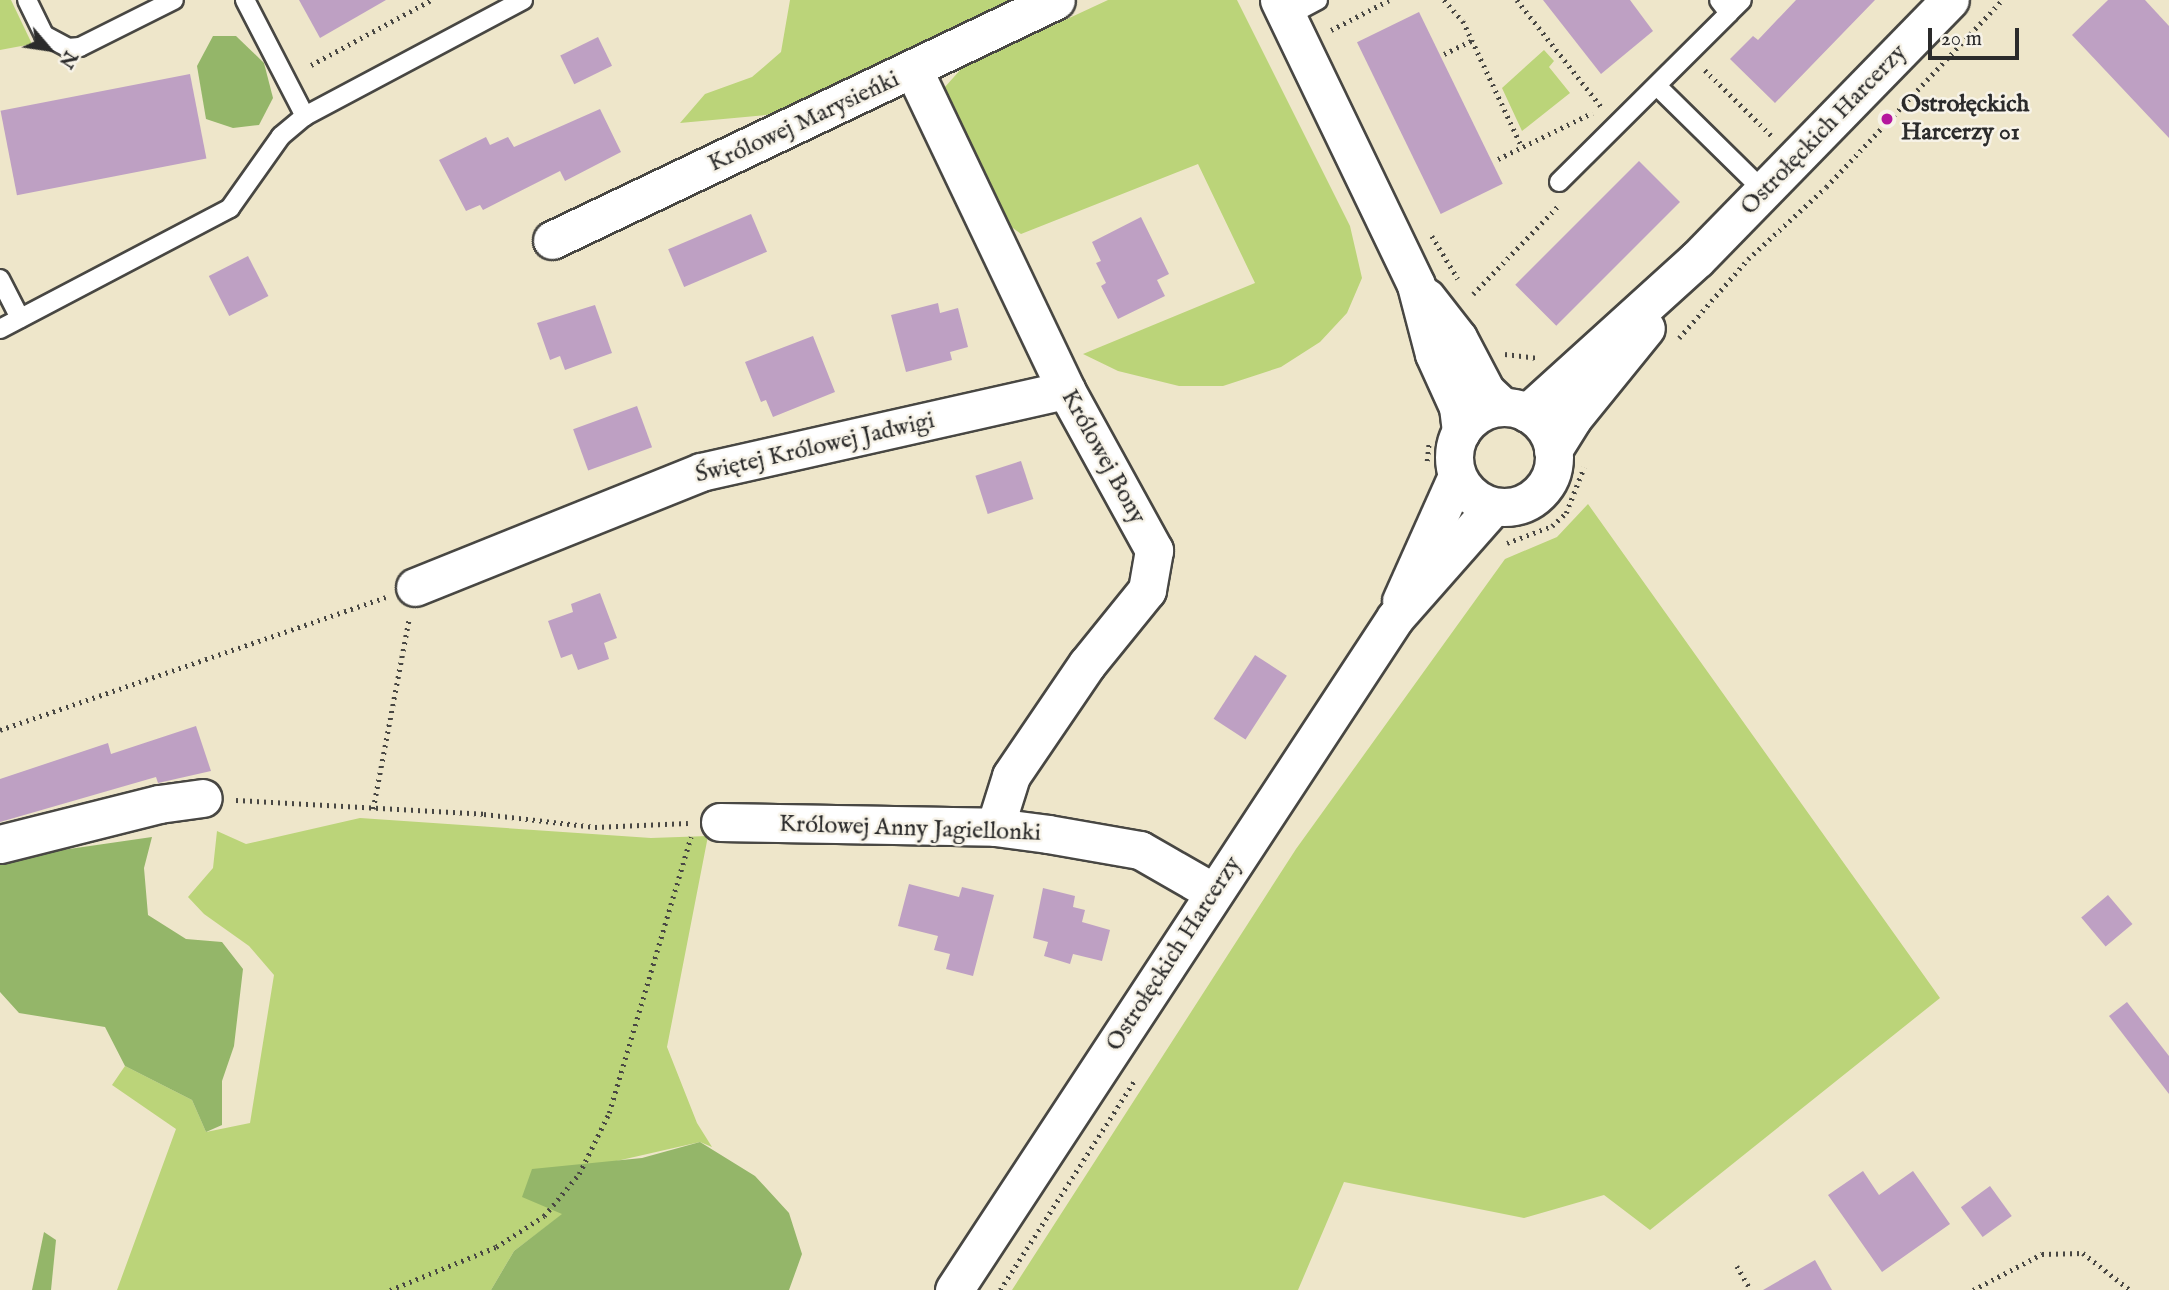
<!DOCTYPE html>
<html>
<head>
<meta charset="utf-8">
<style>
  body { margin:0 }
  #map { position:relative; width:2169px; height:1290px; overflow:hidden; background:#eee6ca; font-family:"IM FELL English",serif }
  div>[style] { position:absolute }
  .green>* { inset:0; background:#bbd479 }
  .forest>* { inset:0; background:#94b669 }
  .building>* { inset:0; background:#bea0c3; transform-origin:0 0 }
  .path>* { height:4.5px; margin-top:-2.25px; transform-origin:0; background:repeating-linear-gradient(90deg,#484743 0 2px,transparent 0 7px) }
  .roads { filter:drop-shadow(2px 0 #484743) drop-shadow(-2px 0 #484743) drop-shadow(0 2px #484743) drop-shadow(0 -2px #484743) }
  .service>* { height:18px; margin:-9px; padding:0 9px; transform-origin:9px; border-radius:9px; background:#fff }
  .minor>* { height:37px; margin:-18.5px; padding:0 18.5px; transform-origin:18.5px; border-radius:18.5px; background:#fff }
  .minor>.ring { margin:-18.5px; padding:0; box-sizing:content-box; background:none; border:37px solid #fff; border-radius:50% }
  .dots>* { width:19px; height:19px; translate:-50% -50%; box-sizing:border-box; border:4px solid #f7f3e8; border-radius:50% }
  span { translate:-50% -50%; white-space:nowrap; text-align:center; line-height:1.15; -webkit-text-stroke:5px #f7f3e8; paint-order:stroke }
  .poi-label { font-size:24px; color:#2b2b2b; font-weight:700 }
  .left { translate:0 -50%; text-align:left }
  .street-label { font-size:24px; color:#2b2b2b }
  .north { position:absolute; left:14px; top:14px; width:70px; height:70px; -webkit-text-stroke:5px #f7f3e8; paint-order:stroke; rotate:119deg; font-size:19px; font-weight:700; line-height:28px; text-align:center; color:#2b2b2b }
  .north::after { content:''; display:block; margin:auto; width:24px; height:32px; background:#2b2b2b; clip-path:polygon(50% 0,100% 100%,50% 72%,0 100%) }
  .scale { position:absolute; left:1928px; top:28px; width:91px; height:32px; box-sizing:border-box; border:4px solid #2b2b2b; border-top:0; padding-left:9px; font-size:21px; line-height:24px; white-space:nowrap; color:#2b2b2b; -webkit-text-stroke:5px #f7f3e8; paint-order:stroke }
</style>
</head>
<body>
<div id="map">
  <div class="green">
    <div style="clip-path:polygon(0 0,11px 0,32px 44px,0 50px)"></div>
    <div style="clip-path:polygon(790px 0,1030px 0,809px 111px,680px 123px,705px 94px,752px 77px,781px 52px)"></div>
    <div style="clip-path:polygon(1108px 0,1237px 0,1350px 226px,1362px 278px,1347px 313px,1320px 342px,1281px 367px,1223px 386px,1179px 386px,1118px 371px,1083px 354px,1255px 283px,1198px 164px,1021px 234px,995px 215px,946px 112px,944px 88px,962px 68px)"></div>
    <div style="clip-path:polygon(1544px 50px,1554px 61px,1549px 67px,1570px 93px,1522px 131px,1502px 88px)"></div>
    <div style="clip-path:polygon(1588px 504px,1940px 998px,1650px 1230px,1604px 1195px,1524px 1218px,1344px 1182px,1298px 1290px,1012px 1290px,1296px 849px,1505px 559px,1557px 537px)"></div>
    <div style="clip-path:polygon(360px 818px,651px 838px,708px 836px,667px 1047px,697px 1123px,712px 1147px,700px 1142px,599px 1165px,563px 1214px,514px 1251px,491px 1290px,117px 1290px,176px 1129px,112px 1085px,125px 1066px,192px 1100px,206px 1132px,250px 1123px,274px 975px,249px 946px,204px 914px,188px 897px,213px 868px,217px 831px,246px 844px)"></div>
  </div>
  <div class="forest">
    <div style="clip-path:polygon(213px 36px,236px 36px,264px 63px,273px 98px,259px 125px,233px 128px,206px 119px,197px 66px)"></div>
    <div style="clip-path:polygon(152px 837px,144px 868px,148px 915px,186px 939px,222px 942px,243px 969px,234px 1046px,222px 1081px,222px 1125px,206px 1132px,192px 1100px,125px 1066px,105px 1027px,19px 1013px,0 992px,0 859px)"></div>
    <div style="clip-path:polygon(700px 1142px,755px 1176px,789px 1213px,802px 1254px,789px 1290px,491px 1290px,514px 1251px,562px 1214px,522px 1197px,532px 1169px,642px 1158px)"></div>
    <div style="clip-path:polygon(44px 1232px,56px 1240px,51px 1290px,32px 1290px)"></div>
  </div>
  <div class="building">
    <div style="clip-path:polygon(299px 0,386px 0,320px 38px)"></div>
    <div style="clip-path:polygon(1543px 0,1630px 0,1653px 31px,1601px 74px)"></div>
    <div style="clip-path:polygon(1796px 0,1875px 0,1775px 103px,1730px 59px,1753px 36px,1758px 40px)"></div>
    <div style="clip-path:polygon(2108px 0,2145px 0,2169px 26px,2169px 138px,2072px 35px)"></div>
    <div style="left:1419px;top:12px;width:191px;height:69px;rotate:64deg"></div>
    <div style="left:598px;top:37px;width:32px;height:42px;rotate:64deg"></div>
    <div style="left:190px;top:74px;width:86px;height:193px;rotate:79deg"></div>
    <div style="clip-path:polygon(600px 109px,621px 152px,565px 181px,560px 171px,483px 210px,480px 205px,466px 211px,439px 160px,486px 137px,490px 145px,508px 137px,514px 147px)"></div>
    <div style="left:1639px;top:161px;width:58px;height:175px;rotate:45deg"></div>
    <div style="left:751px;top:214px;width:41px;height:90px;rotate:67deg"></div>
    <div style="clip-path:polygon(1141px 217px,1169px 274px,1157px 280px,1165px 296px,1118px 319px,1101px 286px,1106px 283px,1096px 263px,1101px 261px,1092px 242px)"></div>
    <div style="left:248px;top:256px;width:45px;height:44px;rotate:63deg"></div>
    <div style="clip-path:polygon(938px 303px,940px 313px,958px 308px,968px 347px,950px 352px,952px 360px,906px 372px,891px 315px)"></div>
    <div style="clip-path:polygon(595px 305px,612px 353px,565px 370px,560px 356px,550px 360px,537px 323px)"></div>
    <div style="clip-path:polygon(813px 336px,835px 392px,773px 417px,766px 400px,761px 402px,745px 362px)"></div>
    <div style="left:637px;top:406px;width:44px;height:68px;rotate:70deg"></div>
    <div style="left:1021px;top:461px;width:40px;height:48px;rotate:72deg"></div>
    <div style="clip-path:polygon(600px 593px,617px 638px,604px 643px,609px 659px,578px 670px,572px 654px,561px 658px,548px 621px,573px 612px,571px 604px)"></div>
    <div style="left:1255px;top:655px;width:38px;height:76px;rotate:33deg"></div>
    <div style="clip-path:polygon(196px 726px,211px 771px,158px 783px,156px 777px,0 822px,0 779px,108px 743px,111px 754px)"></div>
    <div style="clip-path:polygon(909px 884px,959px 897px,962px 887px,994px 895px,973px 976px,946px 969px,950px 954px,934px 950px,938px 936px,898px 926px)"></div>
    <div style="clip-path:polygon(1043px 888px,1075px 896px,1073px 907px,1085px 910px,1082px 922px,1110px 930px,1102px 961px,1073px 954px,1070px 964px,1044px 956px,1048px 942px,1033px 938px)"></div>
    <div style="left:2108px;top:895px;width:38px;height:35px;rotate:50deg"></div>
    <div style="clip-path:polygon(2127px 1002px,2169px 1056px,2169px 1094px,2109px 1016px)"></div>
    <div style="clip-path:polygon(1863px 1171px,1879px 1195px,1913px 1171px,1950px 1224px,1882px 1272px,1828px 1195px)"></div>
    <div style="left:1990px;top:1186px;width:37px;height:36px;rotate:54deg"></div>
    <div style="clip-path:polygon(1815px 1260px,1832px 1290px,1763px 1290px)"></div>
  </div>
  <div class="path">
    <div style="left:1444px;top:0;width:28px;rotate:48deg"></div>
    <div style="left:1463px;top:21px;width:139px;rotate:64.9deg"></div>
    <div style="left:1517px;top:0;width:139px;rotate:51.7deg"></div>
    <div style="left:1331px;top:30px;width:65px;rotate:-27.3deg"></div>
    <div style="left:1444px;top:54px;width:32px;rotate:-26deg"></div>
    <div style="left:311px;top:65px;width:136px;rotate:-28.4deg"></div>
    <div style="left:1705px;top:70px;width:93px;rotate:44.6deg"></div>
    <div style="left:1498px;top:159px;width:105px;rotate:-26.1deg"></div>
    <div style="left:1432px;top:236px;width:50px;rotate:58.8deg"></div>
    <div style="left:1473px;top:294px;width:125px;rotate:-46deg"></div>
    <div style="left:1679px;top:338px;width:105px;rotate:-48.9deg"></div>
    <div style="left:1748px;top:259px;width:106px;rotate:-42.7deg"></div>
    <div style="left:1826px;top:187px;width:257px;rotate:-46.7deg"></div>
    <div style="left:1505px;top:354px;width:33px;rotate:7deg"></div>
    <div style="left:1427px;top:461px;width:19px;rotate:-84deg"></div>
    <div style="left:1507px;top:543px;width:48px;rotate:-20.7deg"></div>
    <div style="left:1552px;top:526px;width:19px;rotate:-43deg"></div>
    <div style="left:1566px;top:513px;width:49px;rotate:-68.6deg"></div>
    <div style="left:0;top:730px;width:408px;rotate:-19deg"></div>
    <div style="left:236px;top:800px;width:248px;rotate:3.2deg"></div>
    <div style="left:484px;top:814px;width:112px;rotate:6.7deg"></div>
    <div style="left:595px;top:827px;width:93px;rotate:-2.5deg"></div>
    <div style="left:373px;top:809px;width:194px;rotate:-79.3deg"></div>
    <div style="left:1737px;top:1266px;width:28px;rotate:60deg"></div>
    <div style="left:390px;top:1290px;width:114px;rotate:-22.1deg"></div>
    <div style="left:496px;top:1247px;width:57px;rotate:-32.9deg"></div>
    <div style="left:544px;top:1216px;width:55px;rotate:-50.2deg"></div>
    <div style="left:579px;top:1174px;width:68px;rotate:-63.8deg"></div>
    <div style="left:609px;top:1113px;width:288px;rotate:-73.5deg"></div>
    <div style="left:1000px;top:1290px;width:250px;rotate:-57.3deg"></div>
    <div style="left:1973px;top:1290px;width:78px;rotate:-27.6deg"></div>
    <div style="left:2042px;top:1254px;width:41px;rotate:-1.4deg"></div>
    <div style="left:2083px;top:1253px;width:60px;rotate:38.2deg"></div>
  </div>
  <div class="roads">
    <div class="service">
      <div style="left:27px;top:0;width:39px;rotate:64deg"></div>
      <div style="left:44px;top:35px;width:27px;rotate:28deg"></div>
      <div style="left:68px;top:48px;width:12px;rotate:-5deg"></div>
      <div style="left:80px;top:47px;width:105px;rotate:-26.6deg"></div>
      <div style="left:245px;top:0;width:131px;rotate:62.7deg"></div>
      <div style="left:305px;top:116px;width:247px;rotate:-28deg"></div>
      <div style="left:1729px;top:13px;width:18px;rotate:-45deg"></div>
      <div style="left:1288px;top:16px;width:34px;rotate:-28deg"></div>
      <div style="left:1657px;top:86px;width:151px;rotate:44.5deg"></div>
      <div style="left:1559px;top:182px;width:240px;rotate:-44.8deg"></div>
      <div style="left:1729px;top:13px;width:16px;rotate:-128deg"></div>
      <div style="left:0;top:279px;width:44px;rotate:62.9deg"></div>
      <div style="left:0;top:329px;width:260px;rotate:-27.7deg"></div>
      <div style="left:230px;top:208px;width:88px;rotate:-54.7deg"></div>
      <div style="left:281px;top:136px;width:31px;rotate:-40deg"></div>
    </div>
    <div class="minor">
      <div style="left:1279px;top:0;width:316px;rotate:64.3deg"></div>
      <div style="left:1416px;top:285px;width:71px;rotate:75.4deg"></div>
      <div style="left:1434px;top:354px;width:58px;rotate:65.6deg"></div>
      <div style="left:1458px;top:407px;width:25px;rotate:83deg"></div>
      <div style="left:914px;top:71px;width:353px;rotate:64.5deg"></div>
      <div style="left:1066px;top:390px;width:183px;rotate:61.2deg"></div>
      <div style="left:1154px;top:550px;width:41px;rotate:99.9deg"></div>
      <div style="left:1147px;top:590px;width:95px;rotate:129deg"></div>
      <div style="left:1087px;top:664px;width:135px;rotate:124.2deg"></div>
      <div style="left:1011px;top:776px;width:53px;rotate:107.4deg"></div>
      <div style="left:552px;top:240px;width:558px;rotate:-25.46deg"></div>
      <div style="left:1426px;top:297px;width:52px;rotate:52deg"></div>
      <div style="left:1458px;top:338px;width:60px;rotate:62.2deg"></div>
      <div style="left:1486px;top:391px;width:23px;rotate:43deg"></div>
      <div class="ring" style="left:1454px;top:407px;width:63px;height:63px"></div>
      <div style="left:1527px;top:413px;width:229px;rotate:-42.2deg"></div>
      <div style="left:1697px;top:259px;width:362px;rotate:-45.7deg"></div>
      <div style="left:1553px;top:450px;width:36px;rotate:-58deg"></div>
      <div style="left:1572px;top:419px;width:117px;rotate:-50.9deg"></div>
      <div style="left:415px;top:587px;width:308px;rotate:-21.9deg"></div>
      <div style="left:701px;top:472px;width:374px;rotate:-12.7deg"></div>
      <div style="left:1401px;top:601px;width:137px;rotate:-65.9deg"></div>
      <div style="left:720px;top:822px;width:275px;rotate:1deg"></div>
      <div style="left:995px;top:827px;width:53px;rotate:7.5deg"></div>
      <div style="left:1048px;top:834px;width:93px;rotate:9.9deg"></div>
      <div style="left:1140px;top:850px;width:84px;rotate:29.9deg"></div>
      <div style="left:0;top:844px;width:164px;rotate:-14.1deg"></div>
      <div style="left:159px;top:804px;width:44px;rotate:-7.8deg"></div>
      <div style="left:954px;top:1290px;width:804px;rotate:-56.73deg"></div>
      <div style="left:1395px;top:618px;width:148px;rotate:-48.6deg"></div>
    </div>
  </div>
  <div class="dots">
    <div style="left:1887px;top:119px;background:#b5179e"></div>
  </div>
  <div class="poi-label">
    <span class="left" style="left:1901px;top:119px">Ostrołęckich<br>Harcerzy 01</span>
  </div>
  <div class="street-label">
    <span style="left:804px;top:122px;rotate:-25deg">Królowej Marysieńki</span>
    <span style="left:1824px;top:130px;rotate:-46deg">Ostrołęckich Harcerzy</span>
    <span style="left:815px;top:448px;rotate:-13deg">Świętej Królowej Jadwigi</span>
    <span style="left:1103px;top:457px;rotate:61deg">Królowej Bony</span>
    <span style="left:910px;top:829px;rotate:2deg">Królowej Anny Jagiellonki</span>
    <span style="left:1174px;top:954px;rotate:-57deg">Ostrołęckich Harcerzy</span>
  </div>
  <div class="north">N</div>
  <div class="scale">20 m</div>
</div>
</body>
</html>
